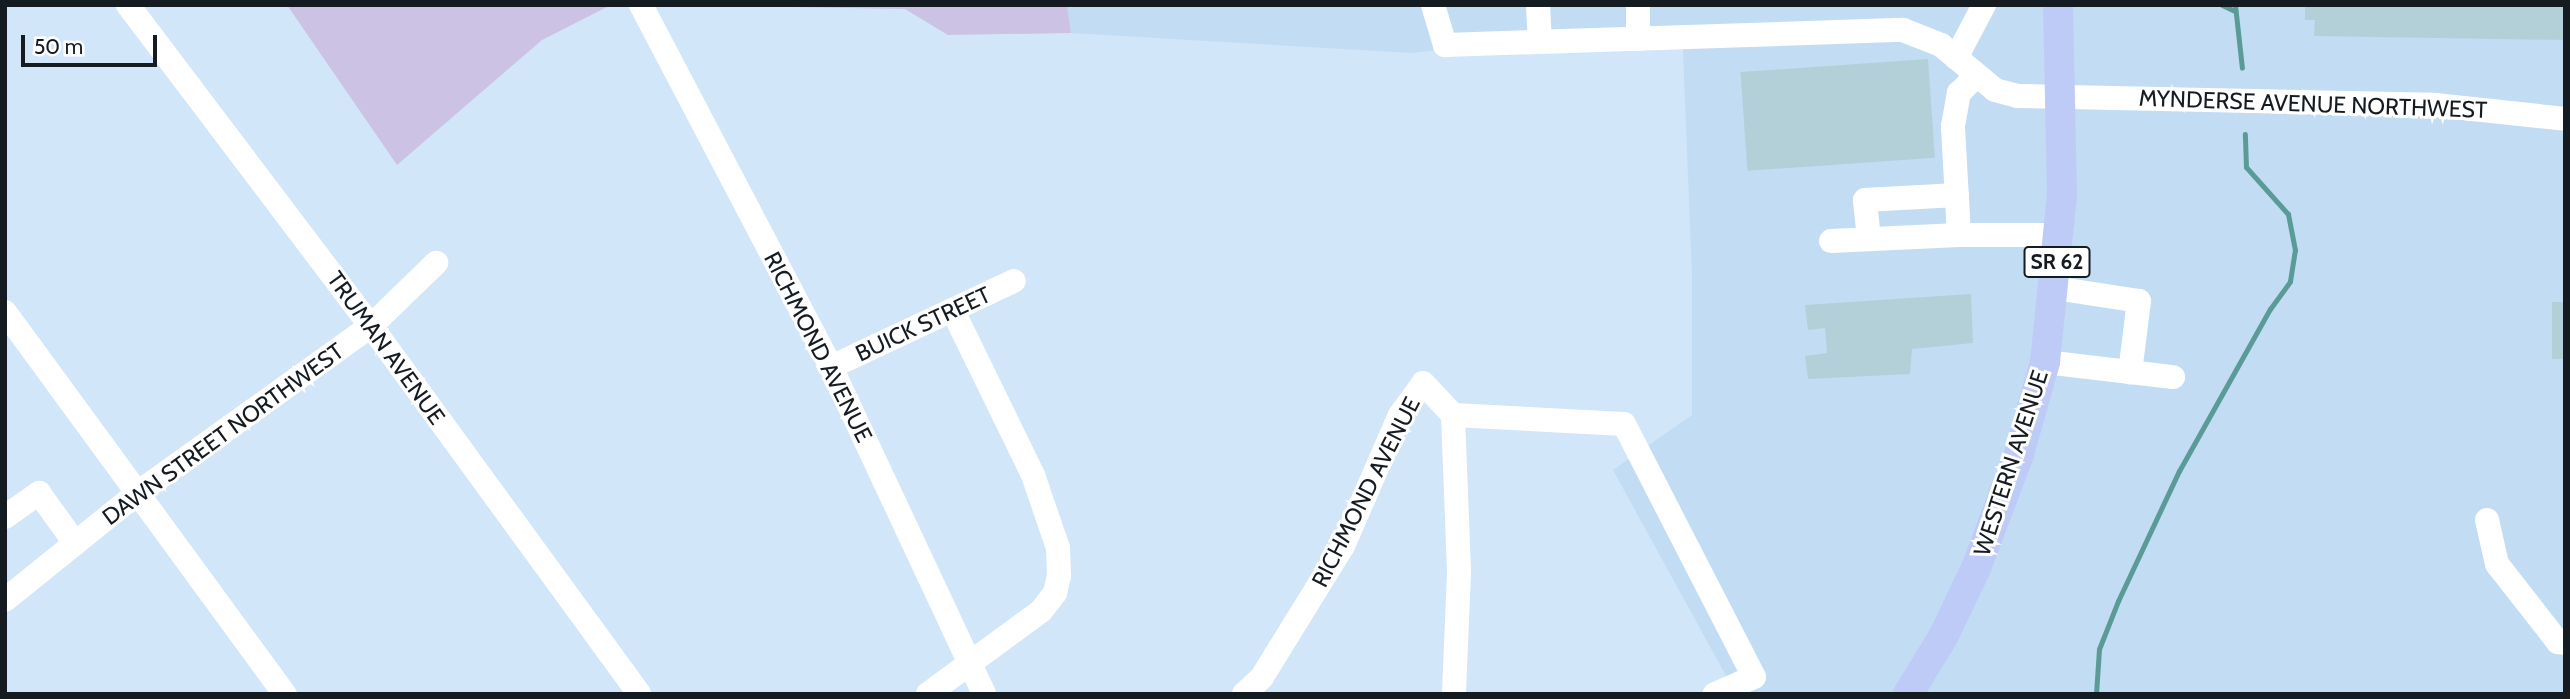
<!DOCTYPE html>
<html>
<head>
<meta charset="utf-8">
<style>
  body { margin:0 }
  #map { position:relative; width:2570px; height:699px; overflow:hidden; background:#d1e6f8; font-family:Cabin,sans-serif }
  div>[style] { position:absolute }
  .built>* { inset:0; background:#c2dcf4 }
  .green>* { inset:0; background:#ccc2e4 }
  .stream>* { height:5px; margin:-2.5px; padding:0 2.5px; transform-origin:2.5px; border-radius:2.5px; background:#5a9b98 }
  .building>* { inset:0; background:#b3d0d9; transform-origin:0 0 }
  .minor>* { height:24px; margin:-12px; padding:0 12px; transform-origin:12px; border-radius:12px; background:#fff }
  .major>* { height:30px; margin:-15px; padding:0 15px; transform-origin:15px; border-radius:15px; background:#bfcbf7 }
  span { translate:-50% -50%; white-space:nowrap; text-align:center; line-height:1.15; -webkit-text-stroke:6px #fff; paint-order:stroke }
  .shield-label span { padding:2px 5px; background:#fff; border:2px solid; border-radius:5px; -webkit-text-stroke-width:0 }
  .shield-label { font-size:21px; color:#141b21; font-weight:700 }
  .street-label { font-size:23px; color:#141b21 }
  .frame { position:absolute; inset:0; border:7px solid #141b21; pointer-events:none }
  .scale { position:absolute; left:21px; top:35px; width:136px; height:32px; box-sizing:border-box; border:4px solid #141b21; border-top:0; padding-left:9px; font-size:21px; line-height:24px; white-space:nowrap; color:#141b21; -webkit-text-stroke:5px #fff; paint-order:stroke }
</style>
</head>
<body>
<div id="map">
  <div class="built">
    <div style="clip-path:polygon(1067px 5px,2565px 5px,2565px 694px,1736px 694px,1613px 470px,1692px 415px,1692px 275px,1682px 26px,1593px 31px,1413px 53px,1071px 33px)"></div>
  </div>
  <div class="green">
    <div style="clip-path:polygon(287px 5px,675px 5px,607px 7px,542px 40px,397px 165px)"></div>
    <div style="clip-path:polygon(685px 5px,1067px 5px,1071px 33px,948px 35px,905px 9px)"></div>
  </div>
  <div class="stream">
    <div style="left:2222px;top:5px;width:14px;rotate:25deg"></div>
    <div style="left:2235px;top:5px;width:63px;rotate:83.7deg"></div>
    <div style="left:2096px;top:694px;width:45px;rotate:-86.2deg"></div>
    <div style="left:2099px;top:649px;width:52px;rotate:-68.4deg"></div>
    <div style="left:2118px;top:601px;width:144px;rotate:-64.9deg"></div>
    <div style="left:2179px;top:471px;width:186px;rotate:-60.7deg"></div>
    <div style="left:2270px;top:309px;width:34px;rotate:-54deg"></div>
    <div style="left:2290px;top:281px;width:31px;rotate:-81deg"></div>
    <div style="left:2295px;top:250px;width:37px;rotate:-101deg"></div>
    <div style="left:2288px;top:214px;width:63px;rotate:-131.8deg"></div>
    <div style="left:2246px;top:167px;width:33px;rotate:-92deg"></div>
  </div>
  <div class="building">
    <div style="clip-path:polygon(2305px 5px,2565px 5px,2565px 40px,2314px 36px,2315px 20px,2305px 20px)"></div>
    <div style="left:1928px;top:59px;width:99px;height:188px;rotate:86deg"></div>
    <div style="clip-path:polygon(1971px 294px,1973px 343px,1912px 349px,1910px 374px,1808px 379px,1805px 356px,1827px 353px,1825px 328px,1808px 330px,1805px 305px)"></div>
    <div style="left:2552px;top:302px;width:13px;height:57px"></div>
  </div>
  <div class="minor">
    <div style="left:128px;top:5px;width:403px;rotate:52.9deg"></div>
    <div style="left:371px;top:326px;width:455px;rotate:53.9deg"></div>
    <div style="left:641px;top:5px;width:409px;rotate:62.3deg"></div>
    <div style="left:831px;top:367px;width:361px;rotate:64.9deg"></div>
    <div style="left:1433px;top:5px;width:42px;rotate:73.3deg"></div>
    <div style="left:1445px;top:45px;width:458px;rotate:-1.9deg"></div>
    <div style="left:1903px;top:30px;width:41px;rotate:21.5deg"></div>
    <div style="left:1941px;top:45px;width:70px;rotate:39.8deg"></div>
    <div style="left:1995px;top:90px;width:23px;rotate:15deg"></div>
    <div style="left:2017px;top:96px;width:418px;rotate:1.2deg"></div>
    <div style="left:2435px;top:105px;width:131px;rotate:6.1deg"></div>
    <div style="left:1538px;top:5px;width:36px;rotate:87deg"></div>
    <div style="left:1638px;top:5px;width:34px;rotate:90deg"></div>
    <div style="left:1956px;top:58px;width:60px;rotate:-62.2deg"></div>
    <div style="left:1959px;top:235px;width:100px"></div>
    <div style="left:1869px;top:239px;width:39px;rotate:-96deg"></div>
    <div style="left:1865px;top:200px;width:92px;rotate:-3.1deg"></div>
    <div style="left:1831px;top:241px;width:128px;rotate:-2.7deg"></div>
    <div style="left:1959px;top:235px;width:109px;rotate:-93.2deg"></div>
    <div style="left:1953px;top:126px;width:34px;rotate:-80deg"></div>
    <div style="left:1959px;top:93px;width:23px;rotate:-45deg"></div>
    <div style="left:2055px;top:288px;width:85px;rotate:8.8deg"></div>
    <div style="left:2139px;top:301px;width:72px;rotate:97.2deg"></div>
    <div style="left:5px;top:312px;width:474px;rotate:53.8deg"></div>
    <div style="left:2045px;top:362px;width:129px;rotate:6.7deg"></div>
    <div style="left:831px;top:367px;width:202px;rotate:-25.2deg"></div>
    <div style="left:1453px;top:415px;width:171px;rotate:3deg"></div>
    <div style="left:1624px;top:424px;width:284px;rotate:62.8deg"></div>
    <div style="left:1754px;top:677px;width:43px;rotate:156.4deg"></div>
    <div style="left:5px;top:517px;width:42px;rotate:-35.2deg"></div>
    <div style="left:39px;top:493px;width:62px;rotate:54.2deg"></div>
    <div style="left:2487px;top:520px;width:45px;rotate:77.2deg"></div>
    <div style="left:2497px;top:564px;width:99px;rotate:52deg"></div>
    <div style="left:2558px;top:642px;width:7px;rotate:8deg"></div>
    <div style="left:5px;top:600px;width:172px;rotate:-38.9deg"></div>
    <div style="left:139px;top:492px;width:285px;rotate:-35.6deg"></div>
    <div style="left:371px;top:326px;width:91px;rotate:-44.1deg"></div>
    <div style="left:928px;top:694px;width:140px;rotate:-36.3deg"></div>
    <div style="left:1041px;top:611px;width:23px;rotate:-52deg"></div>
    <div style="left:1055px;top:593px;width:17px;rotate:-77deg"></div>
    <div style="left:1059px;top:576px;width:28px;rotate:-92deg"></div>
    <div style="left:1058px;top:548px;width:77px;rotate:-108.9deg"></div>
    <div style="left:1033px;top:475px;width:182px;rotate:-116deg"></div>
    <div style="left:1244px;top:694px;width:25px;rotate:-43deg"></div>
    <div style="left:1262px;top:677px;width:154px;rotate:-58.3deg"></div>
    <div style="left:1343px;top:546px;width:143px;rotate:-66.5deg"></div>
    <div style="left:1400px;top:415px;width:39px;rotate:-54deg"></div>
    <div style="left:1423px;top:383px;width:44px;rotate:46.8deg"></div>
    <div style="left:1453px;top:415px;width:158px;rotate:87.8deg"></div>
    <div style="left:1459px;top:573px;width:121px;rotate:92.4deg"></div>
  </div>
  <div class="major">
    <div style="left:1908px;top:694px;width:67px;rotate:-58.4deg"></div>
    <div style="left:1943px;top:637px;width:76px;rotate:-64.4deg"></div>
    <div style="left:1976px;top:568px;width:122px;rotate:-69.3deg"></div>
    <div style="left:2019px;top:454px;width:96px;rotate:-74.2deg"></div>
    <div style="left:2045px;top:362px;width:168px;rotate:-84.2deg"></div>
    <div style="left:2062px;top:195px;width:190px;rotate:-91.2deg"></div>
  </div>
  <div class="shield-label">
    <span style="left:2057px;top:262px">SR 62</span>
  </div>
  <div class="street-label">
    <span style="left:2313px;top:104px;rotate:2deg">MYNDERSE AVENUE NORTHWEST</span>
    <span style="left:923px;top:324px;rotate:-25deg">BUICK STREET</span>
    <span style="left:818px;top:347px;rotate:63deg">RICHMOND AVENUE</span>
    <span style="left:386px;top:348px;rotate:54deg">TRUMAN AVENUE</span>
    <span style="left:223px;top:434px;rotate:-36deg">DAWN STREET NORTHWEST</span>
    <span style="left:2011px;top:463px;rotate:-72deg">WESTERN AVENUE</span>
    <span style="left:1366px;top:492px;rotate:-63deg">RICHMOND AVENUE</span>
  </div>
  <div class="frame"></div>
  <div class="scale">50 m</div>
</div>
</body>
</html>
